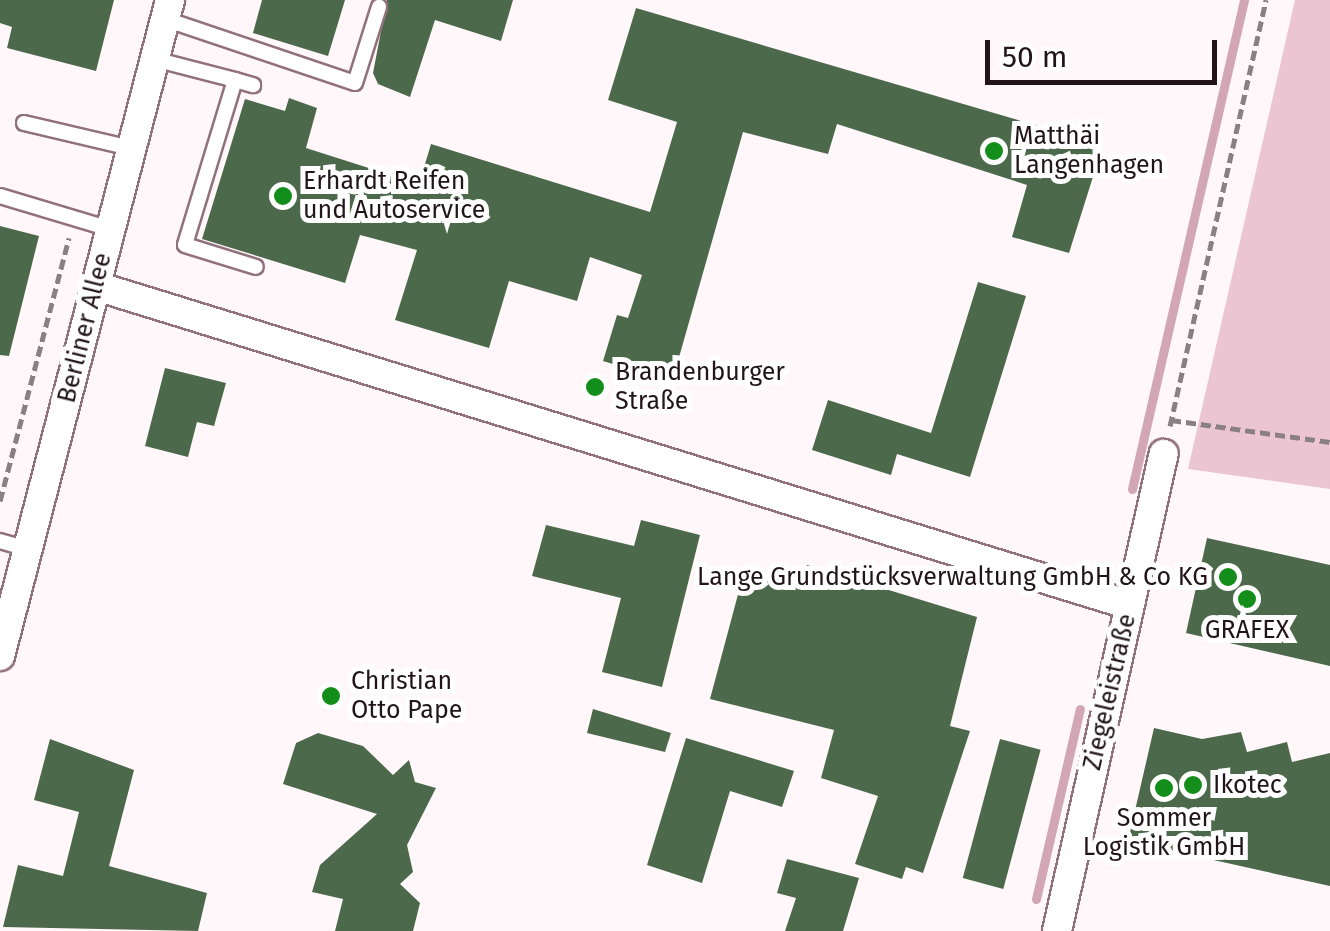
<!DOCTYPE html>
<html>
<head>
<meta charset="utf-8">
<style>
  body { margin:0 }
  #map { position:relative; width:1330px; height:931px; overflow:hidden; background:#fff7f9; font-family:"Fira Sans",sans-serif }
  div>[style] { position:absolute }
  .green>* { inset:0; background:#ecc5d2 }
  .stream>* { height:9px; margin:-4.5px; padding:0 4.5px; transform-origin:4.5px; border-radius:4.5px; background:#d2a6b5 }
  .building>* { inset:0; background:#4d694c; transform-origin:0 0 }
  .path>* { height:5px; margin-top:-2.5px; transform-origin:0; background:repeating-linear-gradient(90deg,#8a8083 0 10px,transparent 0 15px) }
  .roads { filter:drop-shadow(2px 0 #91717c) drop-shadow(-2px 0 #91717c) drop-shadow(0 2px #91717c) drop-shadow(0 -2px #91717c) }
  .lane>* { height:14px; margin:-7px; padding:0 7px; transform-origin:7px; border-radius:7px; background:#fff }
  .street>* { height:28px; margin:-14px; padding:0 14px; transform-origin:14px; border-radius:14px; background:#fff }
  .dots>* { width:28px; height:28px; translate:-50% -50%; box-sizing:border-box; border:5px solid #fff; border-radius:50% }
  span { translate:-50% -50%; white-space:nowrap; text-align:center; line-height:1.15; -webkit-text-stroke:10px #fff; paint-order:stroke }
  .poi-label { font-size:25px; color:#211519 }
  .left { translate:0 -50%; text-align:left }
  .right { translate:-100% -50%; text-align:right }
  .street-label { font-size:25px; color:#211519 }
  .scale { position:absolute; left:985px; top:40px; width:232px; height:45px; box-sizing:border-box; border:5px solid #211519; border-top:0; padding-left:12px; font-size:30px; line-height:35px; white-space:nowrap; color:#211519; -webkit-text-stroke:8px #fff; paint-order:stroke }
</style>
</head>
<body>
<div id="map">
  <div class="green">
    <div style="clip-path:polygon(1295px 0,1330px 0,1330px 489px,1188px 469px)"></div>
  </div>
  <div class="stream">
    <div style="left:1132px;top:489px;width:502px;rotate:-77.1deg"></div>
    <div style="left:1036px;top:899px;width:195px;rotate:-77deg"></div>
  </div>
  <div class="building">
    <div style="clip-path:polygon(0 0,114px 0,96px 71px,7px 48px,12px 27px,0 23px)"></div>
    <div style="clip-path:polygon(262px 0,345px 0,328px 56px,253px 33px)"></div>
    <div style="clip-path:polygon(387px 0,513px 0,501px 41px,435px 20px,410px 97px,378px 84px,373px 73px)"></div>
    <div style="clip-path:polygon(636px 8px,1103px 145px,1069px 253px,1012px 237px,1027px 185px,837px 124px,828px 154px,743px 132px,672px 382px,603px 361px,617px 315px,628px 318px,642px 275px,590px 257px,577px 301px,509px 281px,489px 348px,395px 320px,417px 250px,360px 235px,345px 283px,202px 239px,245px 99px,285px 111px,289px 98px,317px 108px,306px 148px,419px 184px,431px 144px,650px 212px,677px 122px,608px 100px)"></div>
    <div style="clip-path:polygon(0 226px,39px 236px,9px 356px,0 355px)"></div>
    <div style="clip-path:polygon(978px 282px,1026px 296px,970px 477px,897px 454px,891px 475px,812px 450px,828px 400px,931px 433px)"></div>
    <div style="clip-path:polygon(165px 368px,226px 383px,214px 426px,197px 422px,188px 457px,145px 446px)"></div>
    <div style="clip-path:polygon(641px 520px,700px 535px,662px 687px,602px 672px,621px 598px,532px 576px,546px 525px,634px 546px)"></div>
    <div style="clip-path:polygon(1207px 538px,1330px 565px,1330px 666px,1186px 633px)"></div>
    <div style="clip-path:polygon(807px 565px,977px 617px,950px 726px,970px 731px,923px 873px,906px 867px,902px 879px,855px 864px,878px 796px,821px 778px,834px 730px,710px 699px,744px 572px,801px 587px)"></div>
    <div style="clip-path:polygon(593px 709px,671px 733px,665px 752px,587px 733px)"></div>
    <div style="clip-path:polygon(1154px 728px,1202px 739px,1241px 732px,1247px 752px,1287px 742px,1292px 762px,1330px 753px,1330px 886px,1128px 841px)"></div>
    <div style="clip-path:polygon(318px 733px,363px 746px,393px 775px,409px 760px,415px 782px,436px 788px,407px 845px,413px 872px,400px 884px,420px 903px,413px 931px,335px 931px,343px 899px,312px 892px,320px 865px,377px 814px,283px 784px,296px 743px)"></div>
    <div style="clip-path:polygon(686px 738px,794px 771px,782px 807px,730px 791px,702px 883px,647px 865px)"></div>
    <div style="clip-path:polygon(50px 739px,134px 770px,109px 866px,207px 893px,198px 931px,3px 927px,18px 865px,63px 876px,79px 812px,34px 800px)"></div>
    <div style="left:1000px;top:739px;width:42px;height:144px;rotate:15deg"></div>
    <div style="clip-path:polygon(787px 859px,859px 878px,843px 931px,785px 931px,796px 898px,777px 893px)"></div>
  </div>
  <div class="path">
    <div style="left:1171px;top:420px;width:161px;rotate:7.9deg"></div>
    <div style="left:1170px;top:426px;width:437px;rotate:-77.3deg"></div>
    <div style="left:0;top:501px;width:272px;rotate:-75.3deg"></div>
  </div>
  <div class="roads">
    <div class="lane">
      <div style="left:165px;top:19px;width:200px;rotate:18.6deg"></div>
      <div style="left:355px;top:83px;width:80px;rotate:-72.5deg"></div>
      <div style="left:154px;top:59px;width:84px;rotate:14.5deg"></div>
      <div style="left:235px;top:80px;width:172px;rotate:106.9deg"></div>
      <div style="left:185px;top:245px;width:74px;rotate:17.2deg"></div>
      <div style="left:235px;top:80px;width:19px;rotate:16deg"></div>
      <div style="left:24px;top:123px;width:110px;rotate:13.2deg"></div>
      <div style="left:0;top:196px;width:115px;rotate:16.7deg"></div>
      <div style="left:0;top:541px;width:29px;rotate:16deg"></div>
    </div>
    <div class="street">
      <div style="left:96px;top:286px;width:1082px;rotate:17.15deg"></div>
      <div style="left:0;top:656px;width:678px;rotate:-75.47deg"></div>
      <div style="left:1057px;top:931px;width:489px;rotate:-77.4deg"></div>
    </div>
  </div>
  <div class="dots">
    <div style="left:994px;top:151px;background:#148e1a"></div>
    <div style="left:283px;top:196px;background:#148e1a"></div>
    <div style="left:595px;top:387px;background:#148e1a"></div>
    <div style="left:1228px;top:577px;background:#148e1a"></div>
    <div style="left:1247px;top:599px;background:#148e1a"></div>
    <div style="left:331px;top:696px;background:#148e1a"></div>
    <div style="left:1193px;top:785px;background:#148e1a"></div>
    <div style="left:1164px;top:788px;background:#148e1a"></div>
  </div>
  <div class="poi-label">
    <span class="left" style="left:1014px;top:151px">Matthäi<br>Langenhagen</span>
    <span class="left" style="left:303px;top:196px">Erhardt Reifen<br>und Autoservice</span>
    <span class="left" style="left:615px;top:387px">Brandenburger<br>Straße</span>
    <span class="right" style="left:1208px;top:577px">Lange Grundstücksverwaltung GmbH &amp; Co KG</span>
    <span style="left:1247px;top:630px">GRAFEX</span>
    <span class="left" style="left:351px;top:696px">Christian<br>Otto Pape</span>
    <span class="left" style="left:1213px;top:785px">Ikotec</span>
    <span style="left:1164px;top:833px">Sommer<br>Logistik GmbH</span>
  </div>
  <div class="street-label">
    <span style="left:85px;top:328px;rotate:-76deg">Berliner Allee</span>
    <span style="left:1110px;top:692px;rotate:-77deg">Ziegeleistraße</span>
  </div>
  <div class="scale">50 m</div>
</div>
</body>
</html>
